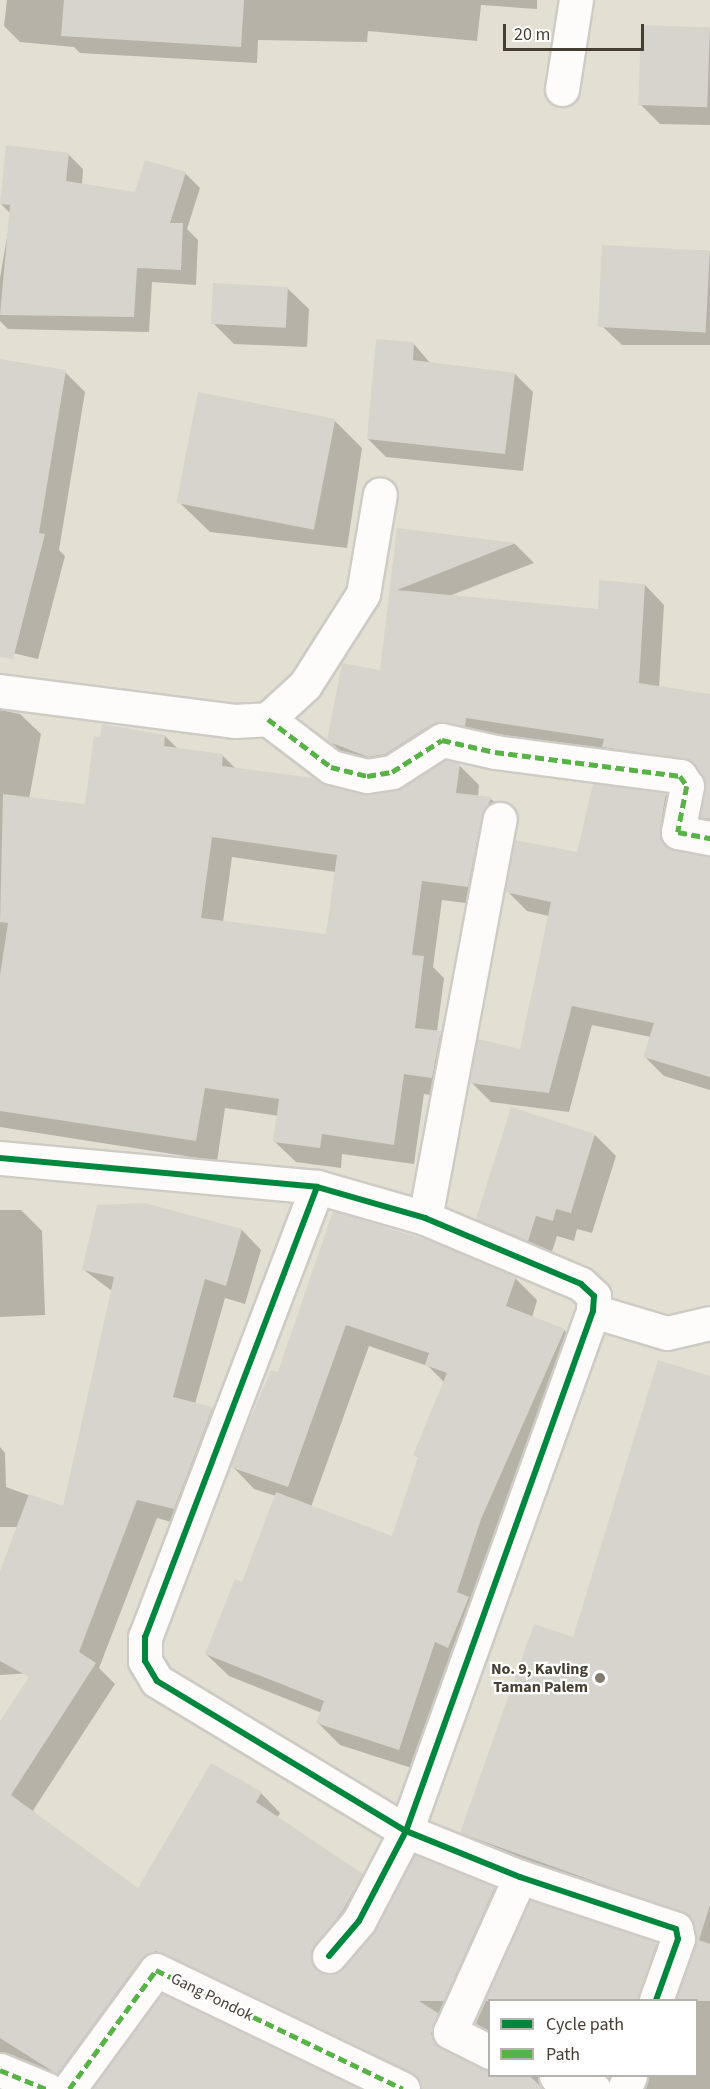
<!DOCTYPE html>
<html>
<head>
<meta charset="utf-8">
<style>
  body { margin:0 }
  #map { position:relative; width:710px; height:2089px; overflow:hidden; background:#efede6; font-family:"Source Sans 3",sans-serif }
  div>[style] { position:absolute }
  .residential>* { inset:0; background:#e4dfd3 }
  .shadow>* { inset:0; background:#0003 }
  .building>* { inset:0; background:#d7d4cd; transform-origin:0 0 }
  .roads { filter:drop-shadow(2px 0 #cdcbc4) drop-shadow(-2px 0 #cdcbc4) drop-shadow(0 2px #cdcbc4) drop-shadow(0 -2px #cdcbc4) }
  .street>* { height:33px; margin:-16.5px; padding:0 16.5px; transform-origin:16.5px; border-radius:16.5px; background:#fdfcfb }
  .quiet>* { height:4.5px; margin-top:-2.25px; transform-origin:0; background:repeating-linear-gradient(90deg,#57b346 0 9px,transparent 0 13.5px) }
  .cycleway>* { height:6px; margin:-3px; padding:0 3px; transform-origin:3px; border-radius:3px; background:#00873e }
  .dots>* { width:16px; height:16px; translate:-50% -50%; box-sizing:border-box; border:3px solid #fff; border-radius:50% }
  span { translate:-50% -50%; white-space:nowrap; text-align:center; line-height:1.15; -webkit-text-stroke:4.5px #fff; paint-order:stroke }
  .poi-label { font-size:16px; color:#463e32; font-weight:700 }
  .right { translate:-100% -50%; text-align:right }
  .street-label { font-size:16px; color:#463e32 }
  .legend { position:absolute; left:488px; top:1999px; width:210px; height:78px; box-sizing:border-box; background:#fff; border:2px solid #b5b2ad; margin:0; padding:8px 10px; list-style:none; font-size:18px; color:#463e32 }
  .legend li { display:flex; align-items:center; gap:12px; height:30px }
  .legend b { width:30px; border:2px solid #b5b2ad }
  .scale { position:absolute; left:503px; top:24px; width:141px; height:27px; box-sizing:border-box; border:3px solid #463e32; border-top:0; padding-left:8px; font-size:18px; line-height:21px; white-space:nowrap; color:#463e32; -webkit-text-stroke:4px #fff; paint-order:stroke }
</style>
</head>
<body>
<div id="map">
  <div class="residential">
    <div style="clip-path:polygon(evenodd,0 0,710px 0,710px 2089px,0 2089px,0 0,490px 2000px,696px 2000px,696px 2076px,490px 2076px,490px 2000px)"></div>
  </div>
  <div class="shadow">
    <div style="clip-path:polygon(7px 0,537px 0,537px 9px,481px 5px,477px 41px,368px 31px,367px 42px,258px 40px,257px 63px,80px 53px,74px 47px,20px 42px,4px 26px)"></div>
    <div style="clip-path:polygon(710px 29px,710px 125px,660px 124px,640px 104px)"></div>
    <div style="clip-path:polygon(68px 154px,83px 169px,82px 185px,136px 194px,185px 173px,200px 188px,187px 229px,198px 240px,196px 285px,152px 282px,149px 332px,8px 329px,0 321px,0 278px,11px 214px,0 203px)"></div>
    <div style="clip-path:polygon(603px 247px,710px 251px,710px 345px,622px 345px,603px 327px)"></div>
    <div style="clip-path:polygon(287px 288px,309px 309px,307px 347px,234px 344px,213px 323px)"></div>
    <div style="clip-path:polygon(413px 343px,431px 364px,515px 374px,533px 392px,523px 471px,386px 457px,368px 439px)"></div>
    <div style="clip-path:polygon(0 361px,65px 372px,85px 392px,59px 550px,65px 556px,38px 659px,0 650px)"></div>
    <div style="clip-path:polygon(334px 420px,362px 448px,347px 548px,210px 532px,181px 504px)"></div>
    <div style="clip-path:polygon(399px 530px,515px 544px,534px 563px,449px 596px,599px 611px,645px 585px,664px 605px,659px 688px,710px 696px,710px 825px,702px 817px,704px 778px,452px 743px,405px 773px,349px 760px,329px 740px,381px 672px)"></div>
    <div style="clip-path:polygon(evenodd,0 710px,20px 714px,41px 734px,29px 799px,86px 805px,165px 736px,178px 749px,223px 756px,236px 769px,369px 796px,402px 789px,459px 765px,479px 785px,478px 797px,491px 799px,511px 819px,488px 906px,442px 900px,433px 967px,444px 978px,437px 1032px,461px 1053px,452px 1098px,424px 1094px,414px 1164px,342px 1154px,341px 1168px,296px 1162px,275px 1142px,279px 1116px,225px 1108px,217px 1161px,0 1127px,0 710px,232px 857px,336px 872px,327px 936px,223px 922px,232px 857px)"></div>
    <div style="clip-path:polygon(594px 785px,666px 795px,685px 814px,680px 853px,710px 857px,710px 1090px,664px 1076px,645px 1057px,651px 1037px,592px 1025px,569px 1112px,491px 1102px,471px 1082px,521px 1051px,549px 916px,527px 911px,507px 891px,578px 854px)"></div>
    <div style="clip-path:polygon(595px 1135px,616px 1156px,592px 1233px,577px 1229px,574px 1241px,557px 1236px,549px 1261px,499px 1240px,477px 1219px)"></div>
    <div style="clip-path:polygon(144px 1205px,242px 1230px,261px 1250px,245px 1304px,225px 1298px,195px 1404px,212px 1409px,231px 1428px,193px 1528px,157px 1518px,99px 1668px,115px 1684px,32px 1812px,138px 1890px,261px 1793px,280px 1813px,277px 1818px,381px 1894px,330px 1975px,494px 1888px,514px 1908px,450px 2054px,490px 2070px,490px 2076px,696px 2076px,696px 2000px,675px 2000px,697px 1946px,694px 1929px,482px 1852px,462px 1832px,574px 1639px,710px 1378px,710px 2089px,646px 2089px,648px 2077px,636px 2089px,423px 2089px,176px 1970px,79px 2089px,2px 2082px,0 2089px,0 1723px,33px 1673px,0 1675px,0 1575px,18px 1527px,0 1527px,0 1447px,5px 1453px,6px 1487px,64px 1508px,112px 1291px,84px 1270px)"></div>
    <div style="clip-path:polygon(0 1210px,21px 1210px,42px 1231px,45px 1315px,0 1317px)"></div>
    <div style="clip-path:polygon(evenodd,334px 1213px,515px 1278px,537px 1300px,532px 1318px,564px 1330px,586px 1353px,421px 1771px,340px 1745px,318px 1723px,322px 1713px,229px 1676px,206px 1654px,242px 1584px,276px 1496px,254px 1489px,232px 1466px,279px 1374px,334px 1213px,369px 1346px,428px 1366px,444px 1382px,415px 1455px,419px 1458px,393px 1538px,311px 1507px,369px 1346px)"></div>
    <div style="clip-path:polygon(531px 1902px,656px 1944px,676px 1963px,664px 2000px,490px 2000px,490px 2036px,476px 2023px)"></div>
  </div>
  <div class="building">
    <div style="clip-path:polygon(64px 0,244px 0,241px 47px,61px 36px)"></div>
    <div style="left:641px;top:25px;width:69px;height:80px;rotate:2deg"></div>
    <div style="clip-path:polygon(6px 145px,69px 153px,66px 181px,135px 192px,145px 160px,186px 172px,170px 223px,183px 223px,181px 270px,137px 268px,134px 317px,0 315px,10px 205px,0 204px)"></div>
    <div style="left:602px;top:245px;width:108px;height:82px;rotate:3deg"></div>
    <div style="left:213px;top:283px;width:75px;height:41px;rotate:3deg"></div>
    <div style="clip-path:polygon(376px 339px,414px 342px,413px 360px,515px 373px,505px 454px,367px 439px)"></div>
    <div style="clip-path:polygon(0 359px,66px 370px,39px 533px,45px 534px,13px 659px,0 657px)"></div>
    <div style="left:198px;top:392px;width:140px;height:113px;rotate:11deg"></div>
    <div style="clip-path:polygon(397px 528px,516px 543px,397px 590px,598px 609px,599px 580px,645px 584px,639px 683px,710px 694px,710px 819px,700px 817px,705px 783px,690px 760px,602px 747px,604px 739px,466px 718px,465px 726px,432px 724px,385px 754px,368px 757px,327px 741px,342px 663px,380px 670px)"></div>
    <div style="clip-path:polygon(evenodd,102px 724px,165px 735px,164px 746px,223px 754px,222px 766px,314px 778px,363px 794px,402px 788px,446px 760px,460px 763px,456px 793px,492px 797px,482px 816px,468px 887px,422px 881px,412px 955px,424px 956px,415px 1028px,441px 1031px,432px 1078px,404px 1074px,394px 1145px,322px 1134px,320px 1148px,273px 1142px,279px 1099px,205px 1088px,196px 1141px,0 1111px,0 975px,8px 923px,0 922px,3px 794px,85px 804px,94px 736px,100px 737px,102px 724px,212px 837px,337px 855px,326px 934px,201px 918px,212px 837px)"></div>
    <div style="clip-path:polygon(593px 784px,666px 793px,660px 829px,665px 846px,710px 856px,710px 1077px,643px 1057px,654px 1023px,572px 1006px,549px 1093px,469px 1083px,478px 1039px,520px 1049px,551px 902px,505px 892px,515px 840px,577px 852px)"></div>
    <div style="clip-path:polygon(511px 1107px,595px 1134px,571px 1213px,556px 1209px,553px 1221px,536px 1216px,528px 1241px,476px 1219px)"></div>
    <div style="clip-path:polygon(144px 1203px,242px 1229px,226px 1286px,205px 1279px,173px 1397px,213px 1407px,174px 1509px,137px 1500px,79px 1652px,96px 1663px,11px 1795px,138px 1888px,211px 1763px,262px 1792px,256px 1802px,363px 1874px,343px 1910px,311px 1952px,312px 1963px,326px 1974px,343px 1969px,373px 1933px,415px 1855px,495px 1887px,444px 2001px,419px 2001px,438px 2013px,431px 2034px,441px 2048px,489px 2070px,489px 2076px,530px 2076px,543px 2089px,422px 2089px,411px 2072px,156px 1951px,141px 1959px,57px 2074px,0 2038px,0 1721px,29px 1677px,0 1661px,0 1571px,29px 1494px,63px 1506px,114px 1277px,82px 1270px,97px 1205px)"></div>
    <div style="clip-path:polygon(333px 1211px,433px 1242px,516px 1277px,506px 1306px,565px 1329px,481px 1519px,457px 1592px,469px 1597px,448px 1648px,435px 1642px,399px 1750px,316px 1723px,324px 1701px,205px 1654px,235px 1579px,242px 1582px,276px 1492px,392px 1536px,418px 1457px,413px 1455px,447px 1373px,425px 1365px,429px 1353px,346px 1325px,288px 1487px,230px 1467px,271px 1370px,278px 1372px)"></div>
    <div style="clip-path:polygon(658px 1360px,710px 1376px,710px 1905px,699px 1940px,710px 1944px,710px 2001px,676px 2001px,696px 1945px,690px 1916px,460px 1833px,534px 1624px,573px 1637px)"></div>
    <div style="clip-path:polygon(530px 1900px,657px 1942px,638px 2001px,485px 2001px)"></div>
    <div style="clip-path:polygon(162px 1994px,360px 2089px,92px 2089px)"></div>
  </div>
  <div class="roads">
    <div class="street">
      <div style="left:562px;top:89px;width:90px;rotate:-81.1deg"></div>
      <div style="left:0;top:691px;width:236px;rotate:7.3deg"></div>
      <div style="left:234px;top:721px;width:34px;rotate:-3deg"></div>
      <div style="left:268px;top:719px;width:50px;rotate:-42.6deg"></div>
      <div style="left:305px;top:685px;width:108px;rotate:-57.5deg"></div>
      <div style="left:363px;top:594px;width:101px;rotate:-80.4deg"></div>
      <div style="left:268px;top:719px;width:79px;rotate:37.3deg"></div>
      <div style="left:331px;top:767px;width:37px;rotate:14deg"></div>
      <div style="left:367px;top:776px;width:25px;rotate:-9deg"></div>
      <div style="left:392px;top:772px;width:59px;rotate:-32.6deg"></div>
      <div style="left:442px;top:740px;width:54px;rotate:12.8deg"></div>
      <div style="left:495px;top:752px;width:187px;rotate:7.4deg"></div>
      <div style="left:680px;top:776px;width:12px;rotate:55deg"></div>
      <div style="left:687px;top:786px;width:47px;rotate:101.1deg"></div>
      <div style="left:678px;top:832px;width:33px;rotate:11deg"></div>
      <div style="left:0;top:1158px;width:318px;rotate:5.2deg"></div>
      <div style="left:317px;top:1187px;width:112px;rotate:16deg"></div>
      <div style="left:425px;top:1218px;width:169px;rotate:22.9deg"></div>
      <div style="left:581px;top:1284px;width:18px;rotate:43deg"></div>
      <div style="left:594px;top:1296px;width:15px;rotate:94deg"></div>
      <div style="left:593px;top:1311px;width:553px;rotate:109.78deg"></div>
      <div style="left:406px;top:1831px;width:102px;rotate:117.6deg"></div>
      <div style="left:359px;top:1921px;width:46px;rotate:130.6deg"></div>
      <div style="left:317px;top:1187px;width:482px;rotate:110.9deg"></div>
      <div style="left:145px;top:1637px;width:24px;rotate:90deg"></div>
      <div style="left:145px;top:1661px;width:23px;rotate:59deg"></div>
      <div style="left:157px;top:1681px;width:291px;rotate:31.1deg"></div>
      <div style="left:406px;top:1831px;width:123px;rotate:22deg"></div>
      <div style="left:520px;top:1877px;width:164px;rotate:18.4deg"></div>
      <div style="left:676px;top:1929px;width:10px;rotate:79deg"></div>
      <div style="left:678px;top:1939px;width:65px;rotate:109.8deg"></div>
      <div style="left:425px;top:1218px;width:406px;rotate:-79.4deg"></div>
      <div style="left:593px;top:1311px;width:77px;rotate:16.6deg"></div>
      <div style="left:667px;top:1333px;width:44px;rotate:-13.1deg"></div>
      <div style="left:490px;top:2052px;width:45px;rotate:-153.4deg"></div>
      <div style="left:450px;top:2032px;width:170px;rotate:-65.7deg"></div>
      <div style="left:0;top:2070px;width:50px;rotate:22.4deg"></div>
      <div style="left:556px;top:2076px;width:40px;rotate:18.9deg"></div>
      <div style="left:69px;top:2089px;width:147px;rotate:-53.8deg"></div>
      <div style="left:156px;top:1970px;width:274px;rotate:25.7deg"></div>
      <div style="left:624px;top:2089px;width:14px;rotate:-65deg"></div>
    </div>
  </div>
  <div class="quiet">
    <div style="left:268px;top:719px;width:79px;rotate:37.3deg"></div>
    <div style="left:331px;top:767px;width:37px;rotate:14deg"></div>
    <div style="left:367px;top:776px;width:25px;rotate:-9deg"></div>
    <div style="left:392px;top:772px;width:59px;rotate:-32.6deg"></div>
    <div style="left:442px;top:740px;width:54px;rotate:12.8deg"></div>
    <div style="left:495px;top:752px;width:187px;rotate:7.4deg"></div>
    <div style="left:680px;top:776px;width:12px;rotate:55deg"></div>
    <div style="left:687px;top:786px;width:47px;rotate:101.1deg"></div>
    <div style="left:678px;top:832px;width:33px;rotate:11deg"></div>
    <div style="left:0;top:2070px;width:50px;rotate:22.4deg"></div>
    <div style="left:69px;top:2089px;width:147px;rotate:-53.8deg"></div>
    <div style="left:156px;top:1970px;width:274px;rotate:25.7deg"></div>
  </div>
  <div class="cycleway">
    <div style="left:0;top:1158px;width:318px;rotate:5.2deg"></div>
    <div style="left:317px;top:1187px;width:112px;rotate:16deg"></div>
    <div style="left:425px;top:1218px;width:169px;rotate:22.9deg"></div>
    <div style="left:581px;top:1284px;width:18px;rotate:43deg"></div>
    <div style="left:594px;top:1296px;width:15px;rotate:94deg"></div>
    <div style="left:593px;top:1311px;width:553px;rotate:109.78deg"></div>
    <div style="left:406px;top:1831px;width:102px;rotate:117.6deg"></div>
    <div style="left:359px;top:1921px;width:46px;rotate:130.6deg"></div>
    <div style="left:317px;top:1187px;width:482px;rotate:110.9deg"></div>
    <div style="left:145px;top:1637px;width:24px;rotate:90deg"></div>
    <div style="left:145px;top:1661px;width:23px;rotate:59deg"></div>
    <div style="left:157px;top:1681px;width:291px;rotate:31.1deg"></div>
    <div style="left:406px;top:1831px;width:123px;rotate:22deg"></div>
    <div style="left:520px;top:1877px;width:164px;rotate:18.4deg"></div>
    <div style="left:676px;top:1929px;width:10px;rotate:79deg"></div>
    <div style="left:678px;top:1939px;width:65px;rotate:109.8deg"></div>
  </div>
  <div class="dots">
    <div style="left:600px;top:1678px;background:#817b71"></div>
  </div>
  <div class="poi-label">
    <span class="right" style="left:588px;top:1678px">No. 9, Kavling<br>Taman Palem</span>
  </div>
  <div class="street-label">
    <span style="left:212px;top:1997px;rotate:26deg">Gang Pondok</span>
  </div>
  <ul class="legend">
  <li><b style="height:8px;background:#00873e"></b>Cycle path</li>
  <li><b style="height:8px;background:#57b346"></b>Path</li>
  </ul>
  <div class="scale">20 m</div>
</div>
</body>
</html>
